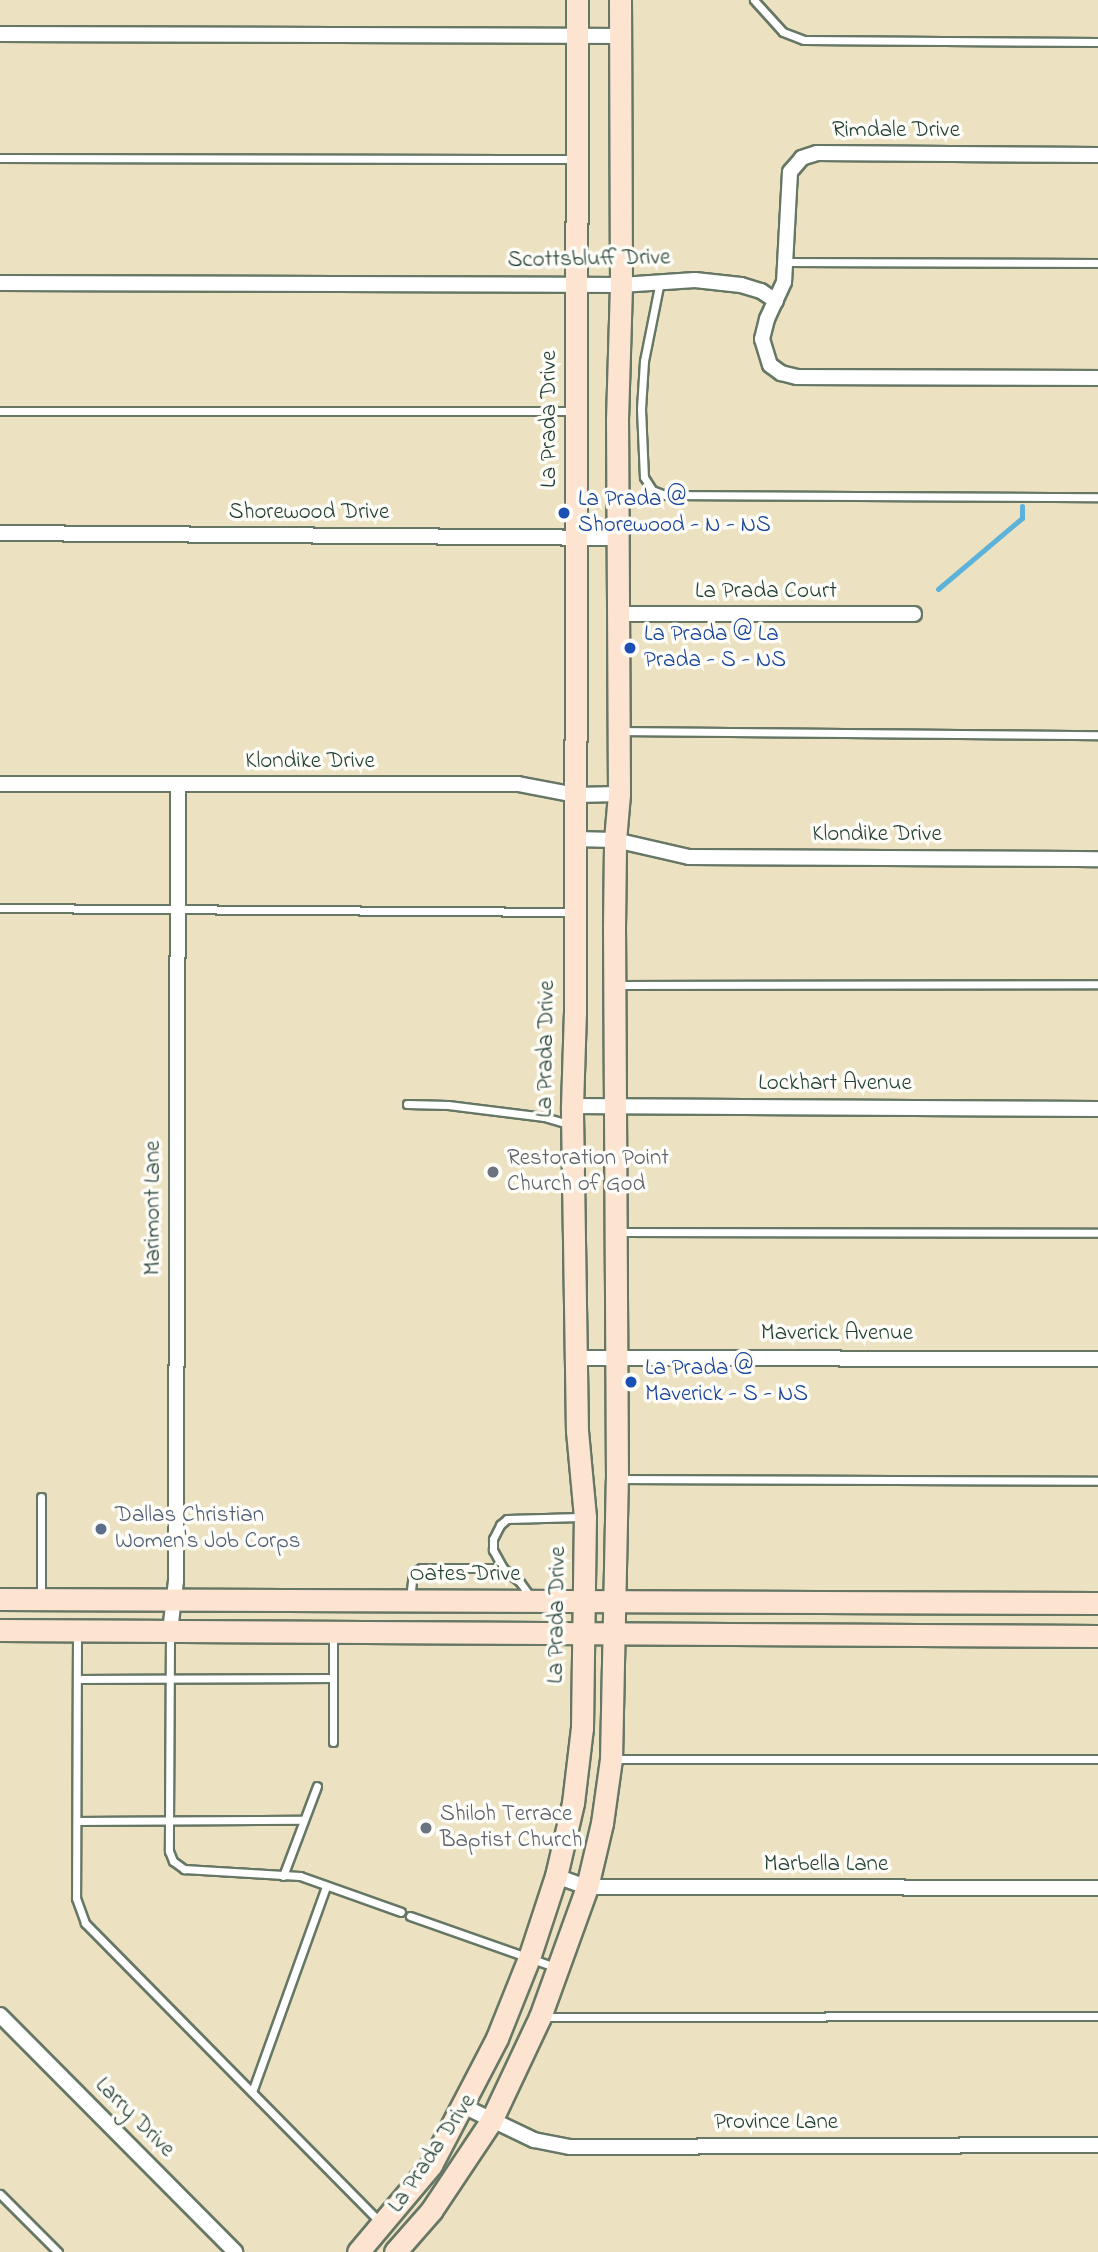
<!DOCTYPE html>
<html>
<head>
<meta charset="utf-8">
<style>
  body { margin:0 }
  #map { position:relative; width:1098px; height:2252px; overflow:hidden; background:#ece2c1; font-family:"Indie Flower",sans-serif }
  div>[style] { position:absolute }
  .stream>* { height:5px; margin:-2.5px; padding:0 2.5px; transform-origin:2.5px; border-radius:2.5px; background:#5db2d9 }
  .roads { filter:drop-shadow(2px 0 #677765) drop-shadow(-2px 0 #677765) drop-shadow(0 2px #677765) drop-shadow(0 -2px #677765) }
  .lane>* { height:7px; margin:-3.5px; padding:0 3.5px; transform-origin:3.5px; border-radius:3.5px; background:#fff }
  .street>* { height:14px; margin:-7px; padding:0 7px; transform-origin:7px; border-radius:7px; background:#fff }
  .secondary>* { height:21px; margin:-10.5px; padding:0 10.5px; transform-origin:10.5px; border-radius:10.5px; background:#fde4d1 }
  .dots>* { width:19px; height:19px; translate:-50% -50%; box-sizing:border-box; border:4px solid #fdfcf7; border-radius:50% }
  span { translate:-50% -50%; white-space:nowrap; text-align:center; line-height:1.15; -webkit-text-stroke:7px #fdfcf7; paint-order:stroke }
  .street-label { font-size:23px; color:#1f3d34 }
  .transit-label { font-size:23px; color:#164399 }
  .left { translate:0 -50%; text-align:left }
  .worship-label { font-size:23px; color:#5b616d }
  .service-label { font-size:23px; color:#4e5e75 }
</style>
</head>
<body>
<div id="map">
  <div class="stream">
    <div style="left:938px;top:589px;width:110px;rotate:-40.2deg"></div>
    <div style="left:1022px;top:518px;width:12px;rotate:-90deg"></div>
  </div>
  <div class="roads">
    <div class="lane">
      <div style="left:754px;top:0;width:43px;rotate:47.8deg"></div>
      <div style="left:783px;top:32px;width:22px;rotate:21deg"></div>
      <div style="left:804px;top:40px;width:294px;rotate:0.4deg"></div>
      <div style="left:0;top:158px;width:573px;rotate:0.1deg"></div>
      <div style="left:787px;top:262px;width:311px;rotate:0.2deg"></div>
      <div style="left:660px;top:281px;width:82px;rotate:101.3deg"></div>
      <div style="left:644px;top:361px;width:48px;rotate:93.6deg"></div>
      <div style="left:641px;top:409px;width:68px;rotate:87.5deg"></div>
      <div style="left:644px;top:477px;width:15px;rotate:58deg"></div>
      <div style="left:652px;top:490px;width:14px;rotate:21deg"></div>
      <div style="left:665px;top:495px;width:433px;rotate:0.3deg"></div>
      <div style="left:0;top:411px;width:572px"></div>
      <div style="left:619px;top:731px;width:479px;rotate:0.5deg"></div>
      <div style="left:0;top:908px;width:573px;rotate:0.4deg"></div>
      <div style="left:616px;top:985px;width:482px;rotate:-0.1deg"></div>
      <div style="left:407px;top:1104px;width:41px;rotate:1.4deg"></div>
      <div style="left:448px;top:1105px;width:97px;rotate:7.1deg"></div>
      <div style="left:544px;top:1117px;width:25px;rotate:16deg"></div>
      <div style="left:619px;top:1232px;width:479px;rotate:0.1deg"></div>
      <div style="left:619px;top:1479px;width:479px;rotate:0.2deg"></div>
      <div style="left:530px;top:1596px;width:17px;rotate:-126deg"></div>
      <div style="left:520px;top:1582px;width:22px;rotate:-141deg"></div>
      <div style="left:503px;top:1568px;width:21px;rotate:-119deg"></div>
      <div style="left:493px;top:1550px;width:11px;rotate:-90deg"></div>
      <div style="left:493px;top:1539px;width:16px;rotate:-63deg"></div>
      <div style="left:500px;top:1525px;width:9px;rotate:-41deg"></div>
      <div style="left:507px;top:1519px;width:74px;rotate:-1.5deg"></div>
      <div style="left:41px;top:1598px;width:101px;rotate:-90deg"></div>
      <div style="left:410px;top:1600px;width:27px;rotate:-84deg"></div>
      <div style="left:413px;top:1573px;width:9px;rotate:-32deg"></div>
      <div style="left:421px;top:1568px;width:82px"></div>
      <div style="left:77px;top:1632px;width:266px;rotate:90.2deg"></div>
      <div style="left:76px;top:1898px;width:27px;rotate:70deg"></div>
      <div style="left:85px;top:1923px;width:420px;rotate:45.4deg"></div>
      <div style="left:170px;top:1634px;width:217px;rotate:90.3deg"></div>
      <div style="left:169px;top:1851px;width:11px;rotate:68deg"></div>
      <div style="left:173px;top:1861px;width:14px;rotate:36deg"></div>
      <div style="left:184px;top:1869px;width:116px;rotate:3.5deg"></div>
      <div style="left:300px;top:1876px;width:107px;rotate:19.6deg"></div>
      <div style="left:333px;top:1636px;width:106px;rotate:90deg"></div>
      <div style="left:78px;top:1679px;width:255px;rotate:-0.2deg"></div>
      <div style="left:615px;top:1759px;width:483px"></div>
      <div style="left:77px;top:1821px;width:225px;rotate:-0.3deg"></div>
      <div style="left:283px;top:1876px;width:96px;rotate:-69.3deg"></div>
      <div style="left:410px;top:1916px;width:154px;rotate:19.4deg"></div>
      <div style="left:542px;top:2017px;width:556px;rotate:-0.1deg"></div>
      <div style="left:252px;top:2092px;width:219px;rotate:-70.2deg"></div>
      <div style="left:0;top:2194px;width:82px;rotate:45deg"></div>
    </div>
    <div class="street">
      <div style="left:0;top:34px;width:621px;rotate:0.18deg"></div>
      <div style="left:1098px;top:155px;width:281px;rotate:-179.6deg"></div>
      <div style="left:817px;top:153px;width:16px;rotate:162deg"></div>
      <div style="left:802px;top:158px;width:18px;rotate:131deg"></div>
      <div style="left:790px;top:172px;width:110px;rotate:93.1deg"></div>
      <div style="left:784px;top:282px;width:41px;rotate:114.7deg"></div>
      <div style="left:767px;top:319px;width:21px;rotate:104deg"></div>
      <div style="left:762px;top:339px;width:27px;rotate:73deg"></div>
      <div style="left:770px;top:365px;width:14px;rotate:36deg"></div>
      <div style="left:781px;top:373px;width:16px;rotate:14deg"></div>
      <div style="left:797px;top:377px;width:301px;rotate:0.2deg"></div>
      <div style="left:0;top:283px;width:621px;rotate:0.18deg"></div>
      <div style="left:621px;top:285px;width:74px;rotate:-3.9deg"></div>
      <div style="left:695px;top:280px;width:46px;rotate:6.2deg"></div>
      <div style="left:741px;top:285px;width:21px;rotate:17deg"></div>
      <div style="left:761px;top:291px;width:18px;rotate:34deg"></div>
      <div style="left:0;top:533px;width:617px;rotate:0.46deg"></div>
      <div style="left:618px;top:614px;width:296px"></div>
      <div style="left:0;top:784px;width:518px"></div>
      <div style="left:518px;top:784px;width:58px;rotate:10.9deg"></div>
      <div style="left:575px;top:795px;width:44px;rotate:-1.3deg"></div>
      <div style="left:575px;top:839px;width:40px;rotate:1.4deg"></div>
      <div style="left:615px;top:840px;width:76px;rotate:12.9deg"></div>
      <div style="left:689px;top:857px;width:409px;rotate:0.3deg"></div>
      <div style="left:572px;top:1106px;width:526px;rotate:0.33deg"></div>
      <div style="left:575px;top:1358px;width:523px;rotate:0.11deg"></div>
      <div style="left:170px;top:1631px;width:50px;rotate:-83.2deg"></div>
      <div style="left:176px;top:1581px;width:797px;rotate:-89.86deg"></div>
      <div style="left:556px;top:1876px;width:33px;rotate:20deg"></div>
      <div style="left:587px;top:1887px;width:28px"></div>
      <div style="left:615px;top:1887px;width:483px;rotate:0.1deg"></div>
      <div style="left:0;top:2015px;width:334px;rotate:45.2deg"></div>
      <div style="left:463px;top:2106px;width:79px;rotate:25.6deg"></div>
      <div style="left:534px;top:2140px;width:37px;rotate:11deg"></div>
      <div style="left:570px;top:2147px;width:528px;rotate:-0.22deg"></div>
    </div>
    <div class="secondary">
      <div style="left:0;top:1599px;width:1098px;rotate:0.21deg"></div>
      <div style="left:0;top:1630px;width:1098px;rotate:0.31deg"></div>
      <div style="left:358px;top:2252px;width:114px;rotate:-50deg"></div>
      <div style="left:431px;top:2165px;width:143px;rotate:-62.5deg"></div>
      <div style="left:497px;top:2038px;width:86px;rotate:-68.2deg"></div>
      <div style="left:529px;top:1958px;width:86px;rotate:-71.8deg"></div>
      <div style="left:556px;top:1876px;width:75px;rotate:-76.9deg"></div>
      <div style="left:573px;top:1803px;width:76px;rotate:-83.2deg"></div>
      <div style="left:582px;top:1728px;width:211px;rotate:-89.2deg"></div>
      <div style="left:585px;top:1517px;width:86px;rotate:-95.3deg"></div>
      <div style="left:577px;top:1431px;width:325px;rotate:-90.9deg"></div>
      <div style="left:572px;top:1106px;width:93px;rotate:-88.2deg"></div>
      <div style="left:575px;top:1013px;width:1013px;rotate:-89.89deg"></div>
      <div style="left:395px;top:2252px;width:55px;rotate:-48.7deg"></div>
      <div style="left:431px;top:2211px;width:108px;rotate:-56.3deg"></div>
      <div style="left:491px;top:2121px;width:115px;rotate:-64.8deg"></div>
      <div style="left:540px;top:2017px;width:138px;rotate:-70.1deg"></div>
      <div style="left:587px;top:1887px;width:66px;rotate:-76.8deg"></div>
      <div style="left:602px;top:1823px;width:65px;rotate:-82deg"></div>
      <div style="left:611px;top:1759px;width:280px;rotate:-88.8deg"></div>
      <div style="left:617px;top:1479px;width:551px;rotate:-90.31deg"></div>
      <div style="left:614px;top:928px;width:88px;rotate:-89.3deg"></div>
      <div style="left:615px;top:840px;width:46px;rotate:-85deg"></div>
      <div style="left:619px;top:794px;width:374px;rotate:-90.3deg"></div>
      <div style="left:617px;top:420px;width:135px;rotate:-88.3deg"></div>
      <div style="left:621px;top:285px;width:285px;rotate:-90.2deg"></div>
    </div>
  </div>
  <div class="dots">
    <div style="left:564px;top:513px;background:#1a4fb4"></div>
    <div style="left:630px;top:648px;background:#1a4fb4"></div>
    <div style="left:493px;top:1172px;background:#6b7280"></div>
    <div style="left:631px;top:1382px;background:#1a4fb4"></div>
    <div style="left:101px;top:1529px;background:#5c6f8a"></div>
    <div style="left:426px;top:1828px;background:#6b7280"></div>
  </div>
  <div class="street-label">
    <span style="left:896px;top:131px">Rimdale Drive</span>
    <span style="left:589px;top:260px;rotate:-1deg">Scottsbluff Drive</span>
    <span style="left:550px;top:419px;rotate:-90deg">La Prada Drive</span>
    <span style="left:309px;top:513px">Shorewood Drive</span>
    <span style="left:766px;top:592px">La Prada Court</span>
    <span style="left:310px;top:762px">Klondike Drive</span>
    <span style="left:877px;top:835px">Klondike Drive</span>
    <span style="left:547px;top:1049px;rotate:-89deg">La Prada Drive</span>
    <span style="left:835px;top:1084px">Lockhart Avenue</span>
    <span style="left:154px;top:1208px;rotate:-90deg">Marimont Lane</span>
    <span style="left:837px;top:1334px">Maverick Avenue</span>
    <span style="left:465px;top:1575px">Oates Drive</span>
    <span style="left:558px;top:1615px;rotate:-89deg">La Prada Drive</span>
    <span style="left:826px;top:1865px">Marbella Lane</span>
    <span style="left:134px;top:2118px;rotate:45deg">Larry Drive</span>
    <span style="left:776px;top:2123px">Province Lane</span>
    <span style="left:433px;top:2154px;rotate:-56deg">La Prada Drive</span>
  </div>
  <div class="transit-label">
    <span class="left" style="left:578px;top:513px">La Prada @<br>Shorewood - N - NS</span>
    <span class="left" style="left:644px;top:648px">La Prada @ La<br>Prada - S - NS</span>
    <span class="left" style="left:645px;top:1382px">La Prada @<br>Maverick - S - NS</span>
  </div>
  <div class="worship-label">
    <span class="left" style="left:507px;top:1172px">Restoration Point<br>Church of God</span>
    <span class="left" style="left:440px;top:1828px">Shiloh Terrace<br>Baptist Church</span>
  </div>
  <div class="service-label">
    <span class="left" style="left:115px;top:1529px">Dallas Christian<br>Women's Job Corps</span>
  </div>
</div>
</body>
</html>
